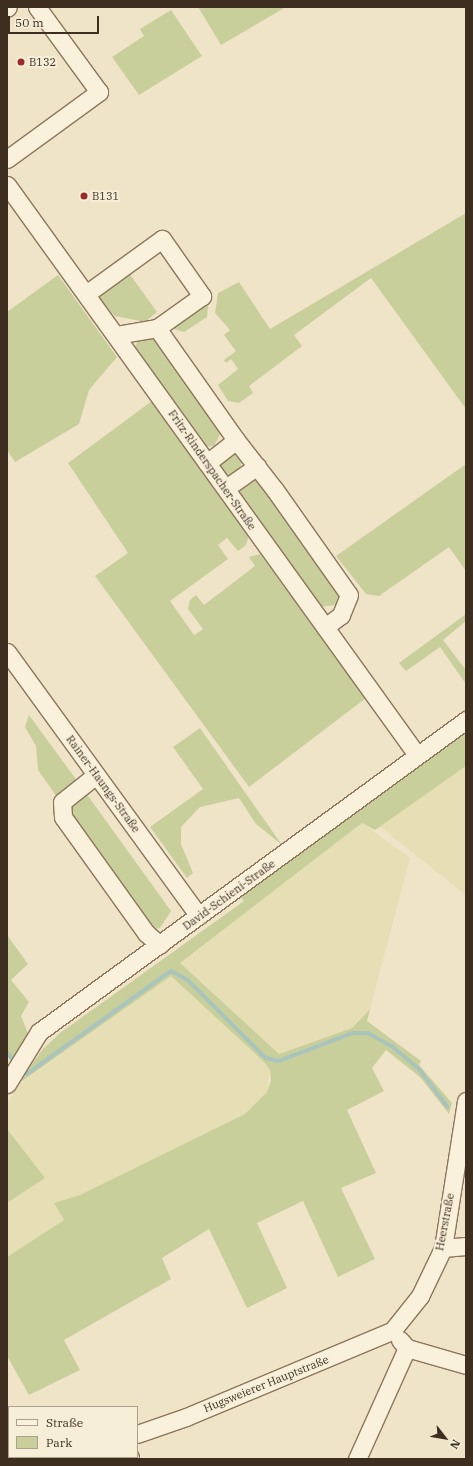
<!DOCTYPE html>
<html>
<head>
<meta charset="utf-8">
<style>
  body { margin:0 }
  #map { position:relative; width:473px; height:1466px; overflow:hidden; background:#f0e4c8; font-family:"IBM Plex Serif",serif }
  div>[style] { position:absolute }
  .farmland>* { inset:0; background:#e6deb5 }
  .green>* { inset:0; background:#c9cf9b }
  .round { border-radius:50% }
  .stream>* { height:3.5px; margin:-1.75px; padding:0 1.75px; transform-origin:1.75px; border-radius:1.75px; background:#a9c4bc }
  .roads { filter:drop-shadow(1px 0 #8d765c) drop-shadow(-1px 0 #8d765c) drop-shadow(0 1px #8d765c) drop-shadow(0 -1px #8d765c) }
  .minor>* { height:17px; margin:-8.5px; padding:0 8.5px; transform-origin:8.5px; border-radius:8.5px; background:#faf1dc }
  .dots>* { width:11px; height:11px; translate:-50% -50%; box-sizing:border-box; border:2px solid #f7eed8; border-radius:50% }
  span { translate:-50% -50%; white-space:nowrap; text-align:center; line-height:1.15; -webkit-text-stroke:4px #f7eed8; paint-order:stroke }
  .poi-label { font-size:11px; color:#3d2e20 }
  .left { translate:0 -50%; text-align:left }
  .street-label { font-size:11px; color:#3d2e20 }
  .frame { position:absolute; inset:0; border:8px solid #3d2e20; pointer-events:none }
  .legend { position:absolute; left:8px; top:1406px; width:130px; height:52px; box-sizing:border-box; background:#f7eed8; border:1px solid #ada18e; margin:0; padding:5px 7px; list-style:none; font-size:12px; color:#3d2e20 }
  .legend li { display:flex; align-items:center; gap:8px; height:20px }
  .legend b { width:20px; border:1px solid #ada18e }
  .north { position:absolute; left:425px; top:1418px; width:40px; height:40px; -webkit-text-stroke:3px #f7eed8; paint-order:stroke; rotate:121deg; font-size:11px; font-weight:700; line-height:16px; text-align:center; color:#3d2e20 }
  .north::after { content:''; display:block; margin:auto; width:14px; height:18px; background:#3d2e20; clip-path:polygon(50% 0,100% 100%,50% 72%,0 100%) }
  .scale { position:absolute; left:8px; top:16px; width:91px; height:18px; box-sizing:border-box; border:2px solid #3d2e20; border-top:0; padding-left:5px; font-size:12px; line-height:14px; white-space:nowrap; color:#3d2e20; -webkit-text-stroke:3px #f7eed8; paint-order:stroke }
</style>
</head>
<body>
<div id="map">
  <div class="farmland">
    <div style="clip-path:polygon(466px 766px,466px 895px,379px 826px)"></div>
    <div style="clip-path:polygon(362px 823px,410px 858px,370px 1009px,352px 1028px,279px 1054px,179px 963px)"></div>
    <div style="clip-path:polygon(171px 976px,263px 1061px,270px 1070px,267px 1092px,245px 1114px,80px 1195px,54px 1203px,64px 1220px,7px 1257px,7px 1203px,45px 1178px,7px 1129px,7px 1103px,21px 1083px)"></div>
  </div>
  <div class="green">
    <div style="clip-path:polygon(198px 7px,286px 7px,221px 45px)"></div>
    <div style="clip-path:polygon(171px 10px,202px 56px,139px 95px,112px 57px,144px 36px,140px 29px)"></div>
    <div style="clip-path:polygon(466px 213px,466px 409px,371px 278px,294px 335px,302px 346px,249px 386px,253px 393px,239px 403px,228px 401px,218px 385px,238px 369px,231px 359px,226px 363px,224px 360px,236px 351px,224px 335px,230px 330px,215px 313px,218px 293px,239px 282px,270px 329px)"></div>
    <div style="clip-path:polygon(129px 273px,157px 312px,145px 322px,115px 316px,96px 297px)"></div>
    <div style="clip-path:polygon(58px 275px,117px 357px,89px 390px,79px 424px,15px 462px,7px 450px,7px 312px)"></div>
    <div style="clip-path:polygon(209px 296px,207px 317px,184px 332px,171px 328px)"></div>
    <div style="clip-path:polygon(148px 336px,153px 337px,222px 431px,214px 446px,204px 447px,134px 349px,137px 342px)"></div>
    <div style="clip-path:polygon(152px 401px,249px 535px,246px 545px,238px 551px,227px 538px,218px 545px,228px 559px,170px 601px,194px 635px,203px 629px,188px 609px,190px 600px,196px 595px,204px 605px,255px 566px,249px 557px,260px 554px,366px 698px,249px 787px,95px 576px,128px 553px,68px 463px)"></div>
    <div class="round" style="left:219px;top:453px;width:22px;height:22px"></div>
    <div style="clip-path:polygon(466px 464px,466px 571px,449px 547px,379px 596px,366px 594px,336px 556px)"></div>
    <div style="clip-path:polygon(247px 481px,258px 481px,340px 591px,336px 605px,319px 607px,240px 496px,239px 489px)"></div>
    <div style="clip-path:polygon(466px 614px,466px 621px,443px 640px,466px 670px,466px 684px,440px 647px,406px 671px,399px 663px)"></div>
    <div style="clip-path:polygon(29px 715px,78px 782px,57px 797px,38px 770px,36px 746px,25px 727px)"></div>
    <div style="clip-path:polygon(200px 728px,282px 845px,256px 824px,239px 798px,200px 807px,181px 827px,181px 844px,193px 873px,187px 878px,150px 827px,203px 789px,173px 747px)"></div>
    <div style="clip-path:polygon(466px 729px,466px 766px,375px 830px,362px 823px,180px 963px,279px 1054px,352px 1028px,370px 1009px,367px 1021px,421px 1061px,419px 1065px,452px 1103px,449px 1114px,420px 1077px,386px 1050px,372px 1068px,384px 1091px,347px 1110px,376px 1173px,341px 1188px,375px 1259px,338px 1277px,303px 1201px,257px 1223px,287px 1288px,247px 1308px,209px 1229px,162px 1258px,171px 1279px,64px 1340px,80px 1370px,29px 1395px,7px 1356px,7px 1257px,64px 1220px,54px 1203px,80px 1195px,245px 1114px,267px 1092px,271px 1080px,270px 1070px,263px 1061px,171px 976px,21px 1082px,25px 1074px,42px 1050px,60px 1033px,244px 901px,238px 894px)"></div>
    <div style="clip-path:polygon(83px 789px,171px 911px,160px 928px,155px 929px,150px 922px,73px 816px,71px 803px)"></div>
    <div style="clip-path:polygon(7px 935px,28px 964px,11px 980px,29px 1002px,21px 1016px,29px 1036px,12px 1063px,7px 1055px)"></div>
    <div style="clip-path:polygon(7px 1129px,45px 1178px,7px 1203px)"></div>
  </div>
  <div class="stream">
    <div style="left:7px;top:1052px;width:10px;rotate:53deg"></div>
    <div style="left:27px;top:1074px;width:177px;rotate:-35.6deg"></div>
    <div style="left:171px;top:971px;width:19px;rotate:28deg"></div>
    <div style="left:188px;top:980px;width:110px;rotate:45deg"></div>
    <div style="left:266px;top:1058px;width:13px;rotate:13deg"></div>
    <div style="left:279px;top:1061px;width:79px;rotate:-20.7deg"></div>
    <div style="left:353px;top:1033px;width:15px"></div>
    <div style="left:368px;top:1033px;width:29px;rotate:29deg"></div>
    <div style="left:393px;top:1047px;width:35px;rotate:40deg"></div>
    <div style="left:420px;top:1070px;width:46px;rotate:52.9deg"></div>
  </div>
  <div class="roads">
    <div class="minor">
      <div style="left:7px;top:8px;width:1px;rotate:-45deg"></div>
      <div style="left:7px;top:159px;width:114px;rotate:-36.1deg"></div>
      <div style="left:99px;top:92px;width:105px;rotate:-126.1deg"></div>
      <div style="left:7px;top:185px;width:702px;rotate:54.27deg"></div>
      <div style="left:86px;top:294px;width:94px;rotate:-35.9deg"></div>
      <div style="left:162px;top:239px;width:70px;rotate:54.9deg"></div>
      <div style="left:202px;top:296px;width:55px;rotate:144.6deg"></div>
      <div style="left:157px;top:328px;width:42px;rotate:170.3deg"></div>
      <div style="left:157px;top:328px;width:137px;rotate:54.8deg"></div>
      <div style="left:207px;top:463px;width:37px;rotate:-38deg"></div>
      <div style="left:236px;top:440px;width:63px;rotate:52deg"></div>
      <div style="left:275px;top:490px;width:128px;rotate:54.8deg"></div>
      <div style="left:349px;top:595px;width:22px;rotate:112deg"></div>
      <div style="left:341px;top:615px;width:20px;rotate:143deg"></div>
      <div style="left:226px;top:488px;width:38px;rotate:-35deg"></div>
      <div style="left:7px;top:652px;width:326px;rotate:54deg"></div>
      <div style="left:96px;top:775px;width:43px;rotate:141.5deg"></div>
      <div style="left:62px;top:802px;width:15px;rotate:86deg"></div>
      <div style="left:63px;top:817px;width:143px;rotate:54.4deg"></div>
      <div style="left:146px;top:933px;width:18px;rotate:41deg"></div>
      <div style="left:7px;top:1084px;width:61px;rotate:-58.4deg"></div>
      <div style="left:39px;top:1032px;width:529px;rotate:-36.15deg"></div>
      <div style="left:443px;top:1248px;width:23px;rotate:-5deg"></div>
      <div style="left:400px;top:1340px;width:11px;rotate:49deg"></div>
      <div style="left:407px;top:1348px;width:61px;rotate:16.1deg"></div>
      <div style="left:137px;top:1434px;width:52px;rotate:-19.1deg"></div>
      <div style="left:186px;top:1417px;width:223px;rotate:-22.7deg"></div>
      <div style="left:392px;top:1331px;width:45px;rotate:-51.3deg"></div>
      <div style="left:420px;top:1296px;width:53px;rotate:-64.4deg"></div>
      <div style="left:443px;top:1248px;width:149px;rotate:-81.1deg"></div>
      <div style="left:7px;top:1450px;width:4px;rotate:63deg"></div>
      <div style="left:130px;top:1457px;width:2px;rotate:90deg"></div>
      <div style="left:46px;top:1459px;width:5px;rotate:-22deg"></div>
      <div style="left:357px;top:1459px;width:122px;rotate:-65.8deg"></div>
    </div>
  </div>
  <div class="dots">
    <div style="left:21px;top:62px;background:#9e2a2b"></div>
    <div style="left:84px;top:196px;background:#9e2a2b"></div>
  </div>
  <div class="poi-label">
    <span class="left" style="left:29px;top:62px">B132</span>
    <span class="left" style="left:92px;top:196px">B131</span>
  </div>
  <div class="street-label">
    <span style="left:212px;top:470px;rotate:55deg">Fritz-Rinderspacher-Straße</span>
    <span style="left:103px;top:784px;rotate:54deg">Rainer-Haungs-Straße</span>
    <span style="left:229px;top:895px;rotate:-36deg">David-Schieni-Straße</span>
    <span style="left:445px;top:1222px;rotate:-79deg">Heerstraße</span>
    <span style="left:266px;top:1384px;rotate:-22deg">Hugsweierer Hauptstraße</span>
  </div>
  <div class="frame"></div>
  <ul class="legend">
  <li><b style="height:5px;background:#faf1dc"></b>Straße</li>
  <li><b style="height:11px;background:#c9cf9b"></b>Park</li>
  </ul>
  <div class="north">N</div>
  <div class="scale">50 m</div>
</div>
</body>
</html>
